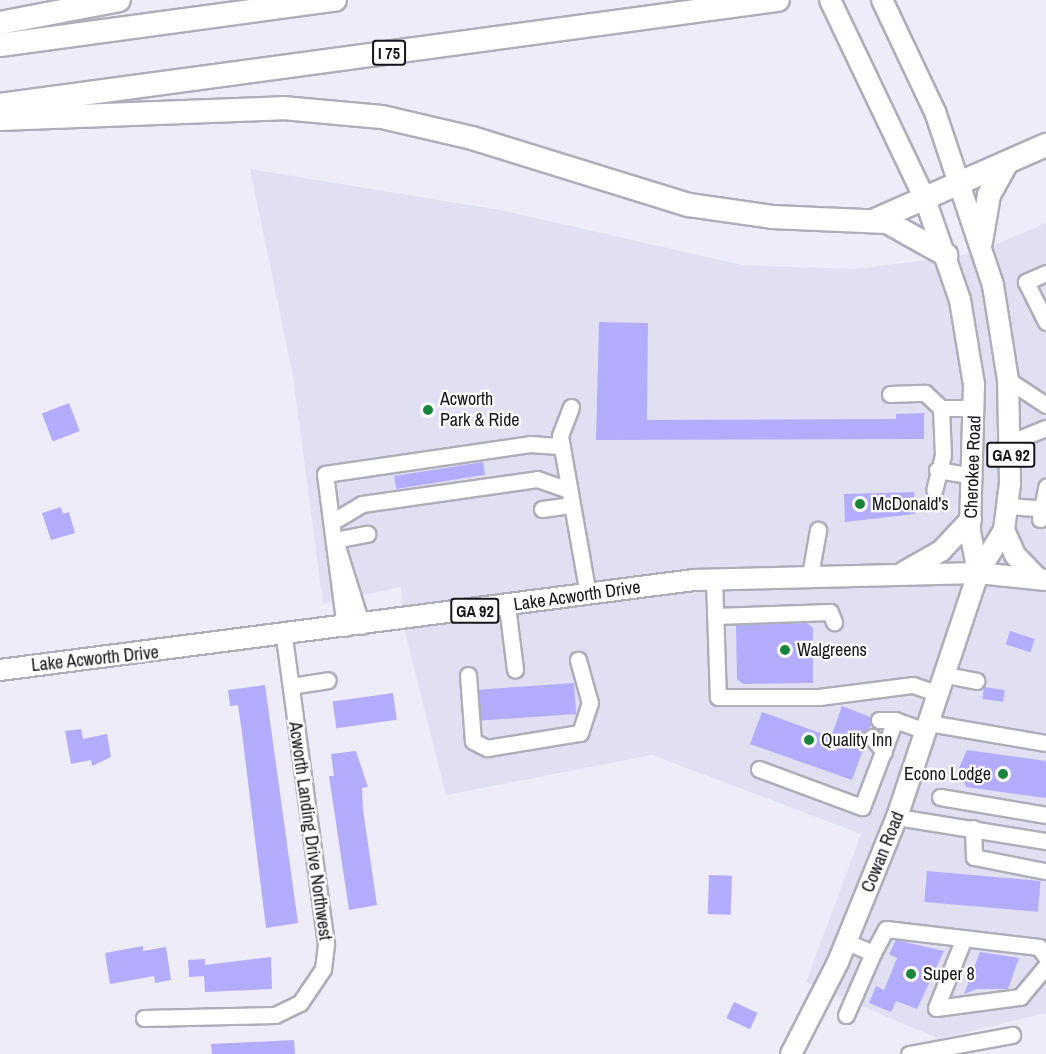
<!DOCTYPE html>
<html>
<head>
<meta charset="utf-8">
<style>
  body { margin:0 }
  #map { position:relative; width:1046px; height:1054px; overflow:hidden; background:#edecf8; font-family:"Archivo Narrow",sans-serif }
  div>[style] { position:absolute }
  .built>* { inset:0; background:#e1e0f3 }
  .building>* { inset:0; background:#b4adff; transform-origin:0 0 }
  .roads { filter:drop-shadow(2px 0 #aeaeb9) drop-shadow(-2px 0 #aeaeb9) drop-shadow(0 2px #aeaeb9) drop-shadow(0 -2px #aeaeb9) }
  .minor>* { height:15px; margin:-7.5px; padding:0 7.5px; transform-origin:7.5px; border-radius:7.5px; background:#fff }
  .major>* { height:20px; margin:-10px; padding:0 10px; transform-origin:10px; border-radius:10px; background:#fff }
  .highway>* { height:22px; margin:-11px; padding:0 11px; transform-origin:11px; border-radius:11px; background:#fff }
  .dots>* { width:16px; height:16px; translate:-50% -50%; box-sizing:border-box; border:3px solid #fff; border-radius:50% }
  span { translate:-50% -50%; white-space:nowrap; text-align:center; line-height:1.15; -webkit-text-stroke:4.5px #fff; paint-order:stroke }
  .shield-label span { padding:2px 4px; background:#fff; border:2px solid; border-radius:4px; -webkit-text-stroke-width:0 }
  .shield-label { font-size:16px; color:#16161a; font-weight:700 }
  .poi-label { font-size:18px; color:#16161a }
  .left { translate:0 -50%; text-align:left }
  .right { translate:-100% -50%; text-align:right }
  .street-label { font-size:18px; color:#16161a }
</style>
</head>
<body>
<div id="map">
  <div class="built">
    <div style="clip-path:polygon(250px 169px,500px 210px,742px 265px,854px 269px,954px 257px,979px 252px,1046px 223px,1046px 1013px,939px 1039px,806px 982px,861px 834px,652px 755px,446px 795px,403px 624px,401px 587px,323px 604px,293px 376px)"></div>
  </div>
  <div class="building">
    <div style="clip-path:polygon(599px 322px,648px 323px,647px 420px,896px 419px,896px 414px,924px 413px,924px 439px,596px 440px)"></div>
    <div style="left:69px;top:403px;width:30px;height:29px;rotate:69deg"></div>
    <div style="left:483px;top:462px;width:13px;height:90px;rotate:81deg"></div>
    <div style="clip-path:polygon(914px 492px,915px 514px,845px 522px,844px 494px)"></div>
    <div style="clip-path:polygon(61px 507px,63px 514px,69px 512px,75px 533px,51px 540px,42px 513px)"></div>
    <div style="clip-path:polygon(807px 623px,813px 628px,813px 683px,743px 684px,737px 679px,736px 625px)"></div>
    <div style="left:1010px;top:631px;width:26px;height:14px;rotate:18deg"></div>
    <div style="left:574px;top:683px;width:31px;height:96px;rotate:86deg"></div>
    <div style="clip-path:polygon(265px 685px,298px 923px,266px 928px,242px 733px,238px 705px,230px 706px,228px 690px)"></div>
    <div style="left:984px;top:687px;width:21px;height:12px;rotate:8deg"></div>
    <div style="left:393px;top:693px;width:27px;height:61px;rotate:82deg"></div>
    <div style="clip-path:polygon(842px 706px,870px 717px,871px 726px,863px 734px,865px 744px,852px 780px,750px 744px,762px 712px,831px 737px)"></div>
    <div style="clip-path:polygon(81px 729px,83px 739px,107px 734px,111px 757px,92px 766px,91px 760px,71px 764px,65px 731px)"></div>
    <div style="clip-path:polygon(967px 750px,1046px 761px,1046px 798px,966px 787px,959px 768px)"></div>
    <div style="clip-path:polygon(356px 751px,368px 787px,362px 788px,363px 810px,377px 905px,349px 910px,329px 776px,334px 776px,331px 754px)"></div>
    <div style="left:927px;top:871px;width:114px;height:31px;rotate:5deg"></div>
    <div style="left:709px;top:875px;width:23px;height:39px;rotate:2deg"></div>
    <div style="clip-path:polygon(896px 940px,944px 951px,917px 1009px,896px 1001px,891px 1012px,869px 1003px,876px 986px,884px 990px,897px 958px,889px 954px)"></div>
    <div style="clip-path:polygon(143px 946px,143px 951px,166px 947px,171px 980px,155px 983px,154px 976px,110px 984px,105px 953px)"></div>
    <div style="clip-path:polygon(980px 952px,1019px 958px,1008px 989px,977px 989px,964px 994px)"></div>
    <div style="clip-path:polygon(271px 957px,272px 989px,205px 992px,204px 976px,189px 977px,188px 960px,205px 959px,205px 965px)"></div>
    <div style="left:734px;top:1002px;width:26px;height:18px;rotate:25deg"></div>
    <div style="clip-path:polygon(294px 1040px,295px 1054px,212px 1054px,211px 1044px)"></div>
  </div>
  <div class="roads">
    <div class="minor">
      <div style="left:1046px;top:273px;width:22px;rotate:156deg"></div>
      <div style="left:1026px;top:282px;width:45px;rotate:63.4deg"></div>
      <div style="left:1008px;top:380px;width:45px;rotate:33.3deg"></div>
      <div style="left:890px;top:394px;width:35px;rotate:-2deg"></div>
      <div style="left:925px;top:393px;width:22px;rotate:43deg"></div>
      <div style="left:941px;top:408px;width:47px;rotate:87.6deg"></div>
      <div style="left:943px;top:455px;width:36px;rotate:104deg"></div>
      <div style="left:571px;top:407px;width:31px;rotate:111deg"></div>
      <div style="left:560px;top:436px;width:160px;rotate:80deg"></div>
      <div style="left:941px;top:408px;width:34px"></div>
      <div style="left:1011px;top:442px;width:38px;rotate:-22deg"></div>
      <div style="left:937px;top:470px;width:37px;rotate:9deg"></div>
      <div style="left:1007px;top:506px;width:32px;rotate:4deg"></div>
      <div style="left:542px;top:509px;width:30px;rotate:-8deg"></div>
      <div style="left:1040px;top:519px;width:33px;rotate:-79deg"></div>
      <div style="left:332px;top:522px;width:35px;rotate:-31deg"></div>
      <div style="left:362px;top:504px;width:177px;rotate:-8.1deg"></div>
      <div style="left:537px;top:479px;width:34px;rotate:19deg"></div>
      <div style="left:335px;top:540px;width:90px;rotate:72.6deg"></div>
      <div style="left:335px;top:540px;width:33px;rotate:-11deg"></div>
      <div style="left:810px;top:575px;width:46px;rotate:-79.9deg"></div>
      <div style="left:714px;top:579px;width:118px;rotate:88.1deg"></div>
      <div style="left:718px;top:697px;width:101px"></div>
      <div style="left:819px;top:697px;width:95px;rotate:-7.3deg"></div>
      <div style="left:913px;top:685px;width:28px;rotate:19deg"></div>
      <div style="left:507px;top:606px;width:64px;rotate:82.8deg"></div>
      <div style="left:715px;top:616px;width:115px;rotate:-2deg"></div>
      <div style="left:830px;top:612px;width:11px;rotate:68deg"></div>
      <div style="left:345px;top:628px;width:155px;rotate:-97.4deg"></div>
      <div style="left:325px;top:474px;width:207px;rotate:-8.3deg"></div>
      <div style="left:530px;top:444px;width:32px;rotate:4deg"></div>
      <div style="left:468px;top:675px;width:66px;rotate:85.7deg"></div>
      <div style="left:473px;top:741px;width:16px;rotate:27deg"></div>
      <div style="left:487px;top:748px;width:94px;rotate:-9.2deg"></div>
      <div style="left:580px;top:733px;width:32px;rotate:-72deg"></div>
      <div style="left:590px;top:703px;width:45px;rotate:-105.6deg"></div>
      <div style="left:946px;top:675px;width:31px;rotate:11deg"></div>
      <div style="left:291px;top:686px;width:37px;rotate:-9deg"></div>
      <div style="left:879px;top:720px;width:16px"></div>
      <div style="left:929px;top:723px;width:119px;rotate:9.7deg"></div>
      <div style="left:872px;top:737px;width:19px;rotate:51deg"></div>
      <div style="left:759px;top:769px;width:110px;rotate:20.3deg"></div>
      <div style="left:862px;top:807px;width:93px;rotate:-69.2deg"></div>
      <div style="left:895px;top:720px;width:33px;rotate:20deg"></div>
      <div style="left:940px;top:797px;width:108px;rotate:9.6deg"></div>
      <div style="left:897px;top:817px;width:151px;rotate:9.2deg"></div>
      <div style="left:973px;top:828px;width:29px;rotate:88deg"></div>
      <div style="left:974px;top:857px;width:72px;rotate:11.2deg"></div>
      <div style="left:964px;top:938px;width:75px;rotate:111.8deg"></div>
      <div style="left:936px;top:1008px;width:85px;rotate:-7.5deg"></div>
      <div style="left:1020px;top:997px;width:40px;rotate:-50deg"></div>
      <div style="left:873px;top:953px;width:27px;rotate:-62deg"></div>
      <div style="left:886px;top:929px;width:154px;rotate:6.7deg"></div>
      <div style="left:1039px;top:947px;width:12px;rotate:55deg"></div>
      <div style="left:846px;top:1015px;width:68px;rotate:-66.5deg"></div>
      <div style="left:873px;top:953px;width:28px;rotate:-157deg"></div>
      <div style="left:144px;top:1018px;width:131px;rotate:-1.3deg"></div>
      <div style="left:275px;top:1015px;width:28px;rotate:-26deg"></div>
      <div style="left:300px;top:1003px;width:41px;rotate:-55.9deg"></div>
      <div style="left:323px;top:969px;width:25px;rotate:-83deg"></div>
      <div style="left:326px;top:944px;width:310px;rotate:-97.8deg"></div>
      <div style="left:909px;top:1054px;width:105px;rotate:-10.5deg"></div>
    </div>
    <div class="major">
      <div style="left:830px;top:0;width:221px;rotate:64.5deg"></div>
      <div style="left:925px;top:199px;width:107px;rotate:70.9deg"></div>
      <div style="left:960px;top:300px;width:86px;rotate:80.6deg"></div>
      <div style="left:974px;top:385px;width:146px;rotate:91.6deg"></div>
      <div style="left:970px;top:531px;width:43px;rotate:79.2deg"></div>
      <div style="left:1004px;top:530px;width:27px;rotate:66deg"></div>
      <div style="left:1015px;top:555px;width:33px;rotate:46deg"></div>
      <div style="left:904px;top:572px;width:43px;rotate:-29.6deg"></div>
      <div style="left:941px;top:551px;width:44px;rotate:-46.8deg"></div>
      <div style="left:0;top:670px;width:700px;rotate:-7.39deg"></div>
      <div style="left:694px;top:580px;width:284px;rotate:-1.4deg"></div>
      <div style="left:978px;top:573px;width:68px;rotate:5.9deg"></div>
      <div style="left:791px;top:1054px;width:103px;rotate:-62.9deg"></div>
      <div style="left:838px;top:962px;width:157px;rotate:-67.9deg"></div>
      <div style="left:897px;top:817px;width:257px;rotate:-71.6deg"></div>
      <div style="left:978px;top:573px;width:50px;rotate:-58.8deg"></div>
      <div style="left:1004px;top:530px;width:47px;rotate:-82.7deg"></div>
      <div style="left:1010px;top:483px;width:103px;rotate:-91.1deg"></div>
      <div style="left:1008px;top:380px;width:96px;rotate:-99deg"></div>
      <div style="left:993px;top:285px;width:182px;rotate:-108.5deg"></div>
      <div style="left:935px;top:112px;width:124px;rotate:-115.3deg"></div>
    </div>
    <div class="highway">
      <div style="left:0;top:23px;width:121px;rotate:-10.9deg"></div>
      <div style="left:0;top:45px;width:338px;rotate:-7.7deg"></div>
      <div style="left:0;top:105px;width:785px;rotate:-7.69deg"></div>
      <div style="left:0;top:119px;width:283px;rotate:-2.2deg"></div>
      <div style="left:283px;top:108px;width:99px;rotate:5.2deg"></div>
      <div style="left:382px;top:117px;width:92px;rotate:13.1deg"></div>
      <div style="left:472px;top:138px;width:227px;rotate:17.2deg"></div>
      <div style="left:689px;top:205px;width:84px;rotate:8.2deg"></div>
      <div style="left:772px;top:217px;width:115px;rotate:2.5deg"></div>
      <div style="left:887px;top:222px;width:68px;rotate:29.2deg"></div>
      <div style="left:875px;top:220px;width:187px;rotate:-23.7deg"></div>
      <div style="left:981px;top:242px;width:48px;rotate:-80.3deg"></div>
      <div style="left:989px;top:195px;width:37px;rotate:-61deg"></div>
    </div>
  </div>
  <div class="dots">
    <div style="left:428px;top:410px;background:#17853c"></div>
    <div style="left:860px;top:504px;background:#17853c"></div>
    <div style="left:785px;top:650px;background:#17853c"></div>
    <div style="left:809px;top:740px;background:#17853c"></div>
    <div style="left:1003px;top:774px;background:#17853c"></div>
    <div style="left:911px;top:974px;background:#17853c"></div>
  </div>
  <div class="shield-label">
    <span style="left:389px;top:53px">I 75</span>
    <span style="left:1011px;top:455px">GA 92</span>
    <span style="left:475px;top:611px">GA 92</span>
  </div>
  <div class="poi-label">
    <span class="left" style="left:440px;top:410px">Acworth<br>Park &amp; Ride</span>
    <span class="left" style="left:872px;top:504px">McDonald's</span>
    <span class="left" style="left:797px;top:650px">Walgreens</span>
    <span class="left" style="left:821px;top:740px">Quality Inn</span>
    <span class="right" style="left:991px;top:774px">Econo Lodge</span>
    <span class="left" style="left:923px;top:974px">Super 8</span>
  </div>
  <div class="street-label">
    <span style="left:973px;top:467px;rotate:-88deg">Cherokee Road</span>
    <span style="left:577px;top:596px;rotate:-8deg">Lake Acworth Drive</span>
    <span style="left:95px;top:659px;rotate:-6deg">Lake Acworth Drive</span>
    <span style="left:310px;top:831px;rotate:82deg">Acworth Landing Drive Northwest</span>
    <span style="left:883px;top:852px;rotate:-68deg">Cowan Road</span>
  </div>
</div>
</body>
</html>
